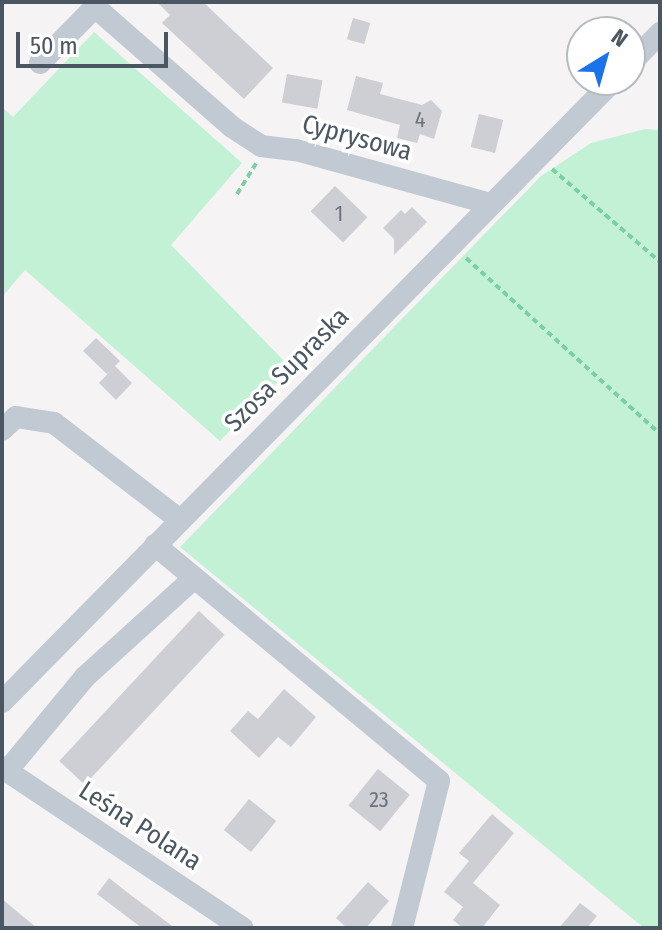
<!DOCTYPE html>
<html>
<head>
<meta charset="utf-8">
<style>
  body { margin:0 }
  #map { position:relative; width:662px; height:930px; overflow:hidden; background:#f5f3f3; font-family:"Fira Sans Condensed",sans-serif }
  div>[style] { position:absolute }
  .green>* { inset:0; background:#c3f1d5 }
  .building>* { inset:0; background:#cdcfd5; transform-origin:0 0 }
  .path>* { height:4px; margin-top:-2px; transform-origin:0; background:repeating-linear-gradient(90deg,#7ad0a6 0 6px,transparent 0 10px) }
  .minor>* { height:22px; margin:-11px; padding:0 11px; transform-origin:11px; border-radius:11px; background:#c1cad2 }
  span { translate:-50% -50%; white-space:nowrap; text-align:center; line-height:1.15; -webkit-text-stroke:7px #fff; paint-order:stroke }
  .number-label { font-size:22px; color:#6b747e }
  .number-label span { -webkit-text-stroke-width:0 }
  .street-label { font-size:26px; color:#4a5661 }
  .frame { position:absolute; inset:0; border:4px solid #4a5661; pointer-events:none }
  .north { position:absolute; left:566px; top:16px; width:80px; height:80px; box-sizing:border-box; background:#fff; border:2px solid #b7bbc0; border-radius:50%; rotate:37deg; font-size:22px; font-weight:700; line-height:32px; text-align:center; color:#4a5661 }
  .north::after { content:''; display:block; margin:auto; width:28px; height:36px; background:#1a73e8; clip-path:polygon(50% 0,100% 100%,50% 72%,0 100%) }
  .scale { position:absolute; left:16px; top:32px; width:152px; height:36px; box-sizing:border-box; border:4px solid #4a5661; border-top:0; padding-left:10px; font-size:24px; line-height:28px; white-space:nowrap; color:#4a5661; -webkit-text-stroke:6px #fff; paint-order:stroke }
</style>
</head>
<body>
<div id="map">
  <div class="green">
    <div style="clip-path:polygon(94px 32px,242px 163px,171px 245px,291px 368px,220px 441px,25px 270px,2px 297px,2px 107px,13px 117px)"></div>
    <div style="clip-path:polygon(645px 129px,660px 130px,660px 928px,644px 928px,180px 547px,541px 176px,591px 143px)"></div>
  </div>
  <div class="building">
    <div style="clip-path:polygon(157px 2px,203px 2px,273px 68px,244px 99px,162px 23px,170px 15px)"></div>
    <div style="left:353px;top:18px;width:18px;height:22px;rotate:16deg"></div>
    <div style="left:287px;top:74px;width:36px;height:29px;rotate:10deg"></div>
    <div style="clip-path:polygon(356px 76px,383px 83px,380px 94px,422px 105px,431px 100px,442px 111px,434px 139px,420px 134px,417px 143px,397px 138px,400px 125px,347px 110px)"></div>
    <div style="left:479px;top:114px;width:25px;height:34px;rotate:14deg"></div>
    <div style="left:335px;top:186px;width:45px;height:35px;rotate:44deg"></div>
    <div style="clip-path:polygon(412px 207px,427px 222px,394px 255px,394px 239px,383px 228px,401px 210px,405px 214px)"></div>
    <div style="clip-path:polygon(96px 338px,120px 361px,115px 366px,132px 383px,116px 400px,99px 383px,114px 367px,107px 374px,83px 351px)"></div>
    <div style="left:199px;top:611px;width:35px;height:205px;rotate:43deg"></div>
    <div style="clip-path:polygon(284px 689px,316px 717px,291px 747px,278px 737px,259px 758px,230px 731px,248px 711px,258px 719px)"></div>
    <div style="left:378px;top:769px;width:41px;height:47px;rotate:39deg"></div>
    <div style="left:249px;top:799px;width:35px;height:40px;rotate:39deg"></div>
    <div style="clip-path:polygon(492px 814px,514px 833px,473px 883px,500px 905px,482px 928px,463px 928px,453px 920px,463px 907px,444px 892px,469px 861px,459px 853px)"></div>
    <div style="clip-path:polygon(109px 878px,132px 896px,175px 928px,142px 928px,130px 919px,97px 894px)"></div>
    <div style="clip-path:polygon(368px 882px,389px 901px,366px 928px,347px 928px,336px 918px)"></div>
    <div style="clip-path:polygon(2px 899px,37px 928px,2px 928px)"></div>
    <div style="clip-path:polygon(580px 903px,597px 916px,587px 928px,559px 928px)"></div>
  </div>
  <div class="path">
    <div style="left:552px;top:169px;width:143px;rotate:40.7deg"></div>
    <div style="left:237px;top:194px;width:36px;rotate:-58deg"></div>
    <div style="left:466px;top:258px;width:262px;rotate:42.2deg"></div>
  </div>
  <div class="minor">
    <div style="left:40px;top:63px;width:78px;rotate:-45.5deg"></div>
    <div style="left:95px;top:7px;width:182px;rotate:41.2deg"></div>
    <div style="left:232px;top:127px;width:35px;rotate:33deg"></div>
    <div style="left:261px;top:146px;width:35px;rotate:7deg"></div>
    <div style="left:296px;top:150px;width:202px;rotate:15.5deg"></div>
    <div style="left:630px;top:64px;width:43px;rotate:-45.9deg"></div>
    <div style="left:2px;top:430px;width:19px;rotate:-43deg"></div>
    <div style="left:16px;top:417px;width:38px;rotate:9deg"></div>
    <div style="left:54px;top:423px;width:159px;rotate:37.6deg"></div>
    <div style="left:155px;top:545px;width:369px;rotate:39.7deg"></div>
    <div style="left:439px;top:781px;width:152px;rotate:104.1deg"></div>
    <div style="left:2px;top:702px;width:873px;rotate:-45.46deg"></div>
    <div style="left:2px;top:767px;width:6px;rotate:39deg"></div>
    <div style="left:7px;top:771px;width:122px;rotate:-50.3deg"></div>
    <div style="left:85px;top:677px;width:144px;rotate:-42.2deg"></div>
    <div style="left:7px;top:771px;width:283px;rotate:33.7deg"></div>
  </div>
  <div class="number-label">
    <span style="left:420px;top:120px">4</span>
    <span style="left:339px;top:214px">1</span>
    <span style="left:379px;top:800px">23</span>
  </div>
  <div class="street-label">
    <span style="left:357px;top:138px;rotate:15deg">Cyprysowa</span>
    <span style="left:287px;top:370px;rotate:-45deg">Szosa Supraska</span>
    <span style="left:140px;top:826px;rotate:33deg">Leśna Polana</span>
  </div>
  <div class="frame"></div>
  <div class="north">N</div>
  <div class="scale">50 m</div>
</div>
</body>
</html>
